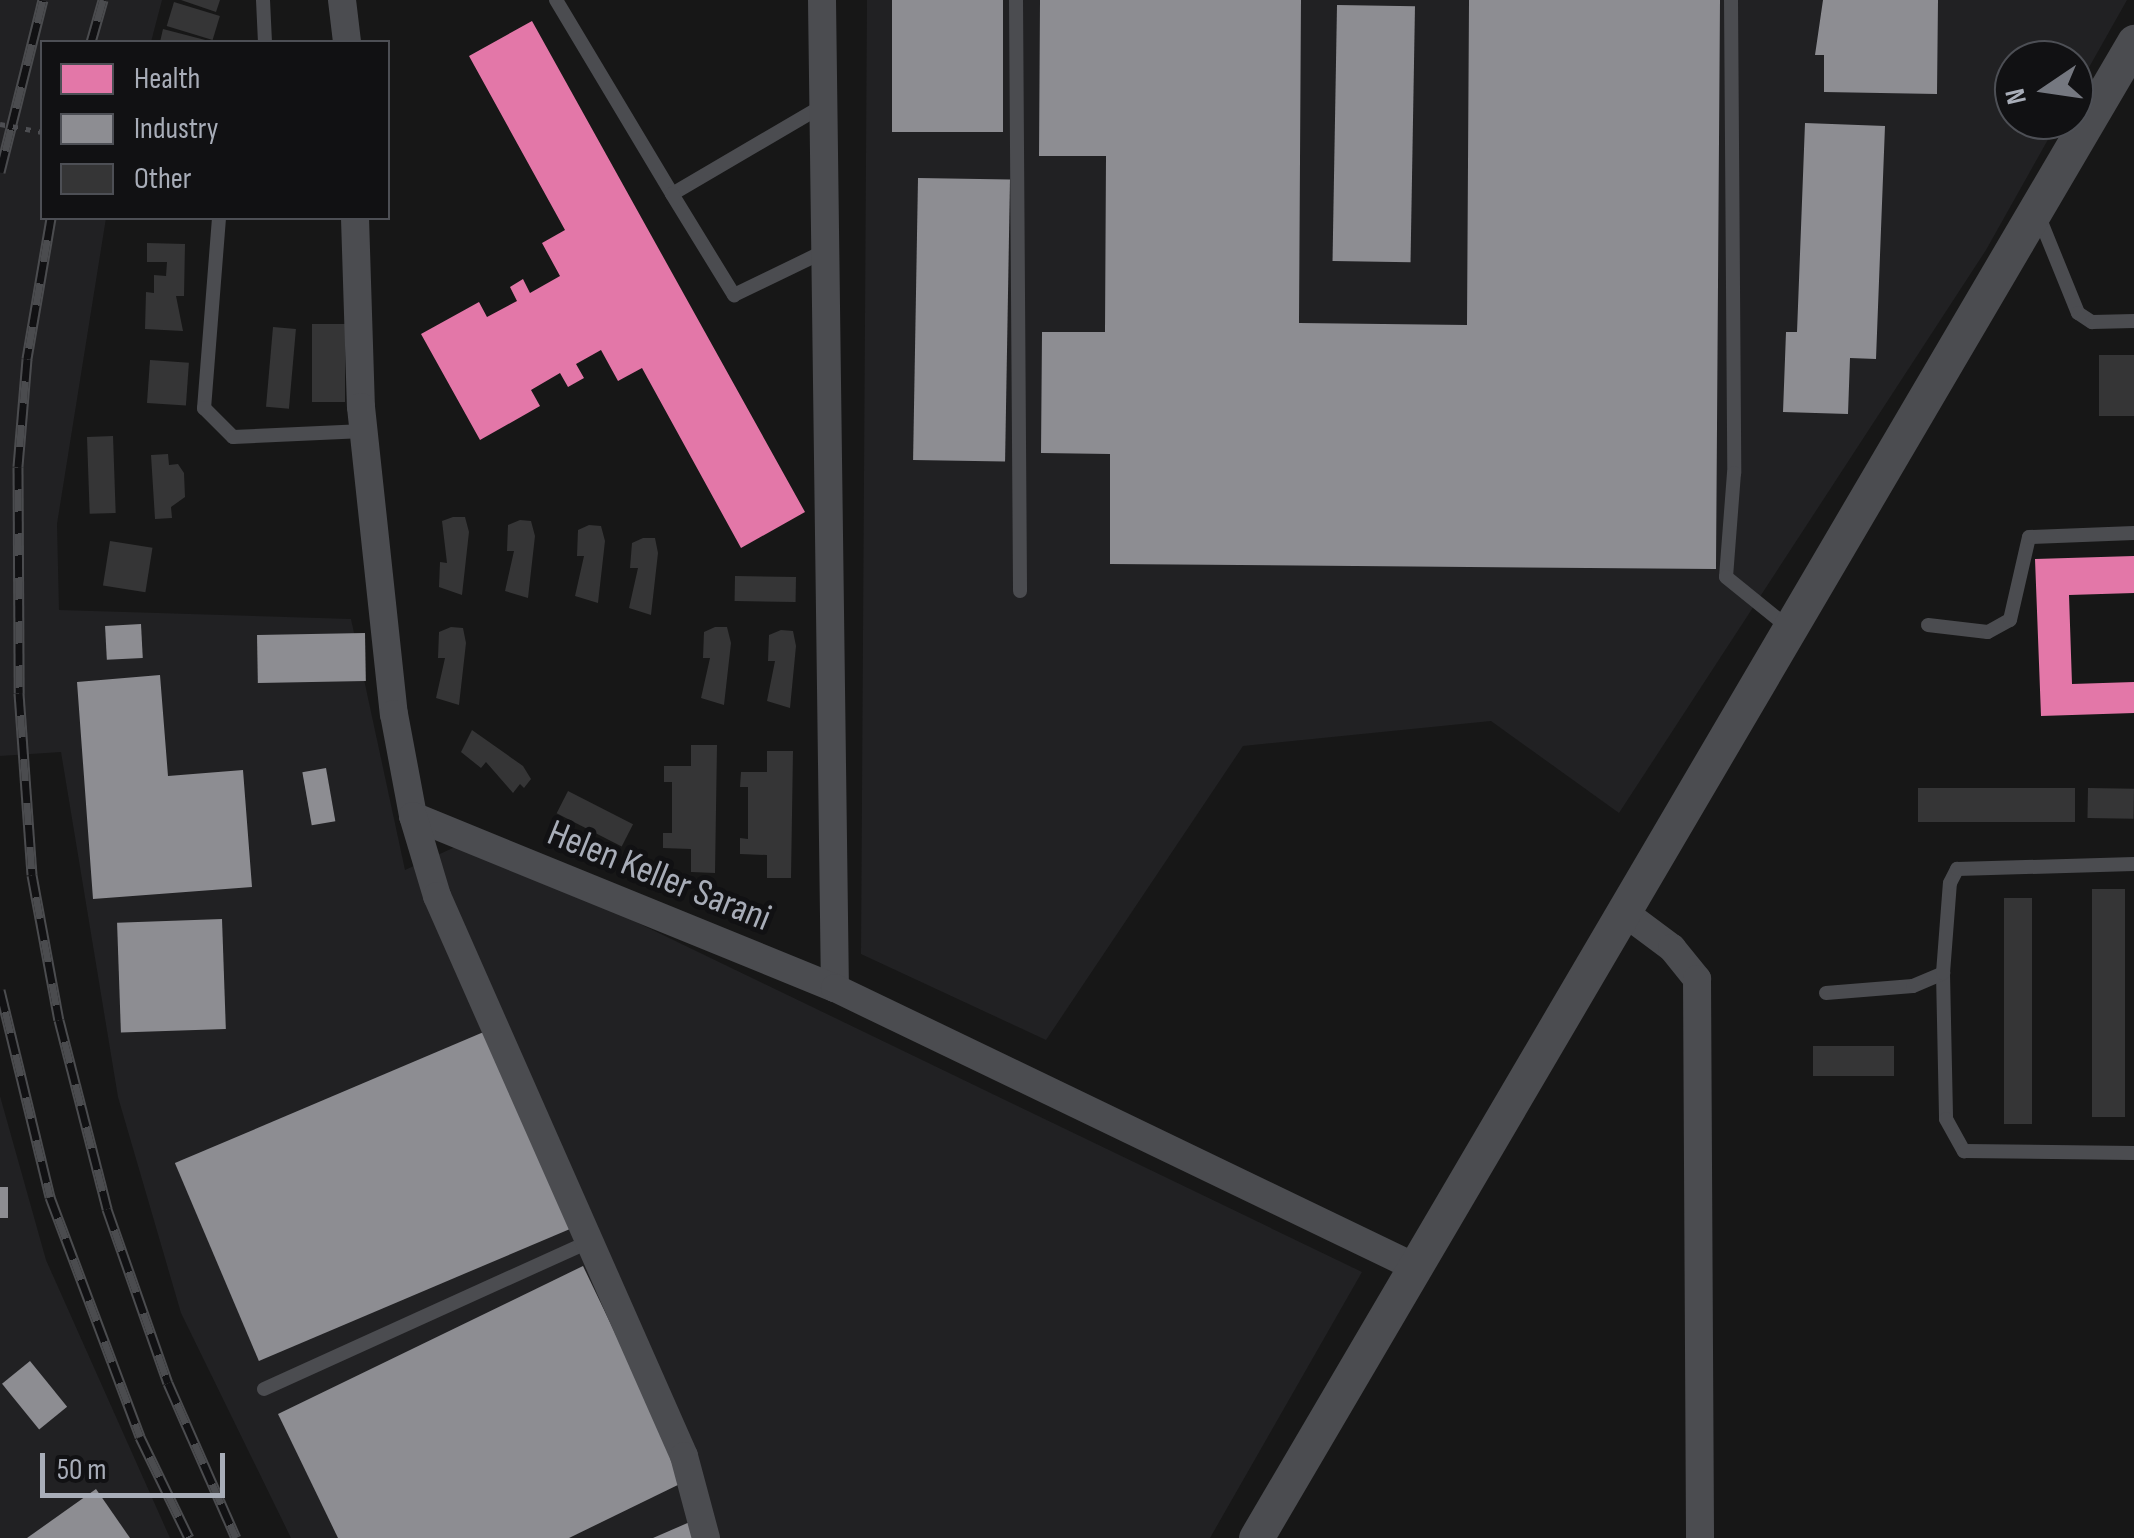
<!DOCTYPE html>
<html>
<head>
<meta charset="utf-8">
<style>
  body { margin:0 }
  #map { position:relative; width:2134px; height:1538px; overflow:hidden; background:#171717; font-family:"Sofia Sans Condensed",sans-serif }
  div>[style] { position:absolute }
  .built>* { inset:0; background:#212123 }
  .health>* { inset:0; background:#e377a8 }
  .industry>* { inset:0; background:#8d8d92; transform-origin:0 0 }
  .building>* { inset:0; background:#353536; transform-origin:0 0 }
  .service>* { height:14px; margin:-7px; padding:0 7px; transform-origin:7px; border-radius:7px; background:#4b4c50 }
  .minor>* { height:28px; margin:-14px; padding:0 14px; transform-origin:14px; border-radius:14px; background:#4b4c50 }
  .tertiary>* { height:35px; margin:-17.5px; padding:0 17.5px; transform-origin:17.5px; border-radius:17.5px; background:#4b4c50 }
  .rail>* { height:11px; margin-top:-5.5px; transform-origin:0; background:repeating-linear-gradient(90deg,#111113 0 22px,#4b4c4f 0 44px); box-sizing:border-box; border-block:2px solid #4b4c4f }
  .path-bridge>* { height:5px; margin-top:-2.5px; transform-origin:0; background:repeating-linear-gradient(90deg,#4d4e52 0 5px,transparent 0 13px) }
  span { translate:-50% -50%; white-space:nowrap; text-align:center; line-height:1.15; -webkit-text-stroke:10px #111113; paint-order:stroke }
  .street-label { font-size:38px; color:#a8adb8 }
  .legend { position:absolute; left:40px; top:40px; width:350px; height:180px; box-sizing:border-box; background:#111113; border:2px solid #4d4f55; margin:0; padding:12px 18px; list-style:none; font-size:30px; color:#a8adb8 }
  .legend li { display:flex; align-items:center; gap:20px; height:50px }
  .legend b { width:50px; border:2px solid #4d4f55 }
  .north { position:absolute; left:1994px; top:40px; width:100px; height:100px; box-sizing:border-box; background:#111113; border:2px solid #4d4f55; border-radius:50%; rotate:257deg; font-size:28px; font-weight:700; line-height:40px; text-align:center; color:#a8adb8 }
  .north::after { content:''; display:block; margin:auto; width:35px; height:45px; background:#757880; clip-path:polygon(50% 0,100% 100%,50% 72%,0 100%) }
  .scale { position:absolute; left:40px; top:1453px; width:185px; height:45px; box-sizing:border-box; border:5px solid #a8adb8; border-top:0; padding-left:12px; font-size:30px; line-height:35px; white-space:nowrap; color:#a8adb8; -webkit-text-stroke:8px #111113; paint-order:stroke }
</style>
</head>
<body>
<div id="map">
  <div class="built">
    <div style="clip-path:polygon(0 0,162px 0,151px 42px,42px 42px,42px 218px,106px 218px,57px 524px,59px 610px,351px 619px,405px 870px,468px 841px,1362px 1272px,1210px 1538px,291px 1538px,181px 1313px,118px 1097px,61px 752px,0 756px)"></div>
    <div style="clip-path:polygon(867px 0,2127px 0,2074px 94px,2074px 60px,2014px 60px,2014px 120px,2059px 120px,1986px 250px,1619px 813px,1491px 721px,1243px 746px,1046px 1040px,861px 954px)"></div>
    <div style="clip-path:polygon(0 1096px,46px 1260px,170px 1538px,0 1538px)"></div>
  </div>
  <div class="health">
    <div style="clip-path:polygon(532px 21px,805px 512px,741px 548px,642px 368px,618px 381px,601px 350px,576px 364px,584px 378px,568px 387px,560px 373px,531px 390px,540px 406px,480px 440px,421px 334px,479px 302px,487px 317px,517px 301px,510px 287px,523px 279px,530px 293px,560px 276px,542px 243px,565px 230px,469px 56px)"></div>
    <div style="clip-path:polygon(2134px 556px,2134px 593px,2069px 595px,2072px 684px,2134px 682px,2134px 713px,2041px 716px,2035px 559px)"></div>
  </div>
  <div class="industry">
    <div style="left:892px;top:0;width:111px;height:132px"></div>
    <div style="clip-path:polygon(1040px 0,1301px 0,1299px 323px,1467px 325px,1469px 0,1720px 0,1716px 569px,1110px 564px,1110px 454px,1041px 453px,1042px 332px,1105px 332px,1106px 156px,1039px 156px)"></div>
    <div style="clip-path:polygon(1823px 0,1938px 0,1937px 94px,1824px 92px,1824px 55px,1815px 55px)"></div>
    <div style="left:1337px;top:5px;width:78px;height:256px;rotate:1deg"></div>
    <div style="clip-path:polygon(1805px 123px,1885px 126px,1876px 359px,1850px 358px,1848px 414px,1783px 412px,1786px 332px,1797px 332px)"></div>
    <div style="left:918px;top:178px;width:92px;height:282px;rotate:1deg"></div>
    <div style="left:141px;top:624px;width:34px;height:36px;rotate:87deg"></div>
    <div style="left:365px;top:633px;width:48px;height:108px;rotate:89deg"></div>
    <div style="clip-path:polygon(160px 675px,168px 776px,243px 770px,252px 887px,93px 899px,77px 682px)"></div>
    <div style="left:326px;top:768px;width:54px;height:24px;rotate:80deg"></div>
    <div style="left:222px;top:919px;width:110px;height:105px;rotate:88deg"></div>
    <div style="left:486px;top:1031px;width:215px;height:338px;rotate:67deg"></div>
    <div style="left:0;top:1187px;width:8px;height:31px"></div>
    <div style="clip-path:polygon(583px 1266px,686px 1481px,569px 1538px,338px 1538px,278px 1414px)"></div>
    <div style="left:30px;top:1361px;width:59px;height:36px;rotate:51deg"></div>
    <div style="clip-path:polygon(96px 1489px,130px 1538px,27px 1538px)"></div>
    <div style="clip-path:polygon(699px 1518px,700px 1538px,653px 1538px)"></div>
  </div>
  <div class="building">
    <div style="clip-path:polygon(181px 0,220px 0,216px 12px)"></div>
    <div style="left:174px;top:2px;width:48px;height:25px;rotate:17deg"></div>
    <div style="clip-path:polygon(163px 29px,209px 41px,209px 42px,160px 42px)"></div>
    <div style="clip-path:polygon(147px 243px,185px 244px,184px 296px,176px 296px,183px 331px,145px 329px,146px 292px,154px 293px,154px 275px,166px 276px,167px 262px,147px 262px)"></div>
    <div style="left:312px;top:324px;width:33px;height:78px"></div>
    <div style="left:273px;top:327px;width:23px;height:80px;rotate:5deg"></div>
    <div style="left:2134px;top:355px;width:61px;height:35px;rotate:90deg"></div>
    <div style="left:150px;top:360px;width:39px;height:43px;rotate:4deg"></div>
    <div style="left:113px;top:436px;width:77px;height:26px;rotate:88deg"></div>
    <div style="clip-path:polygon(168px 454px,169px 465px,178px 464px,184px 473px,185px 497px,171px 507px,172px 518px,155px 519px,151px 455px)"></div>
    <div style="clip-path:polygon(453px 517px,465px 517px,469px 532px,462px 595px,439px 587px,440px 562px,447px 563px,442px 521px)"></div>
    <div style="clip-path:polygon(520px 520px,531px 521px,535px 536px,528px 598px,505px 591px,514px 551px,507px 551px,508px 525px)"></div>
    <div style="clip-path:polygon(589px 525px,601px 526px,605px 541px,598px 603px,575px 596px,584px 556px,577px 556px,578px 530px)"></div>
    <div style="clip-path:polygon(643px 538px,655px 538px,658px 553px,651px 615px,629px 608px,638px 568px,630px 568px,632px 543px)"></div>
    <div style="left:110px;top:541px;width:43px;height:45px;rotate:9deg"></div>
    <div style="left:735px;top:576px;width:61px;height:25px;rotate:1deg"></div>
    <div style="clip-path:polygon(451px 627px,463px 628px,466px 643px,459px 705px,436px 698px,445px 658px,438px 658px,439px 632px)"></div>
    <div style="clip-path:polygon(715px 627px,727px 627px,731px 643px,724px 705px,701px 698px,710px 658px,703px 658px,704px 632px)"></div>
    <div style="clip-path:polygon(781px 630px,793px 631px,796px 646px,790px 708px,767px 701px,775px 661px,768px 661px,769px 635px)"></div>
    <div style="clip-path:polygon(472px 730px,523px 766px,531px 779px,524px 788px,520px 784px,513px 793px,486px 762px,481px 768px,461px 752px)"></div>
    <div style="clip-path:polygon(691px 745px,717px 745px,715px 873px,691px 872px,691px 849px,663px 848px,663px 833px,672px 833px,672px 782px,664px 782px,664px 766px,691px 766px)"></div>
    <div style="clip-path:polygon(767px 751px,793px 751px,791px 878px,767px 878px,767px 855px,740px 854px,740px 838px,748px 839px,748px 787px,740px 787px,741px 772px,767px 772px)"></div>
    <div style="left:1918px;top:788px;width:157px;height:34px"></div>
    <div style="left:2088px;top:788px;width:46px;height:30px;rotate:1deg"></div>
    <div style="left:568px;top:791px;width:73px;height:25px;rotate:27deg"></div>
    <div style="left:2092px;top:889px;width:33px;height:228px"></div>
    <div style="left:2004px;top:898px;width:28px;height:226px"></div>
    <div style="left:1813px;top:1046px;width:81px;height:30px"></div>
  </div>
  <div class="service">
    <div style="left:263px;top:0;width:42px;rotate:87.3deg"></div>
    <div style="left:556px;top:0;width:226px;rotate:59.1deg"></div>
    <div style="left:1016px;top:0;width:591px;rotate:89.61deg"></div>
    <div style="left:1731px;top:0;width:473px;rotate:89.6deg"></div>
    <div style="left:1734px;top:473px;width:104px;rotate:94.4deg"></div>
    <div style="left:1726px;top:577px;width:81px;rotate:39deg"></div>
    <div style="left:824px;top:105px;width:176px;rotate:149.6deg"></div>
    <div style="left:672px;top:194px;width:119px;rotate:58.5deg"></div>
    <div style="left:734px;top:295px;width:103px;rotate:-25.8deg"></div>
    <div style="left:2037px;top:212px;width:109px;rotate:67.9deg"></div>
    <div style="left:2078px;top:313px;width:17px;rotate:33deg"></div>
    <div style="left:2092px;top:322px;width:42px;rotate:-1.4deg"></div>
    <div style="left:219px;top:218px;width:191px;rotate:94.5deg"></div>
    <div style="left:204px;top:408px;width:41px;rotate:45deg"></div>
    <div style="left:233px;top:437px;width:131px;rotate:-2.6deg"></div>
    <div style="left:1928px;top:625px;width:60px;rotate:6.7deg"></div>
    <div style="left:1988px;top:632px;width:25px;rotate:-29deg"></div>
    <div style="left:2010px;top:620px;width:85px;rotate:-77.1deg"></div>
    <div style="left:2029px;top:537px;width:105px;rotate:-2.2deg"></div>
    <div style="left:1943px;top:973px;width:146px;rotate:88.8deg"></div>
    <div style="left:1946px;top:1119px;width:37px;rotate:61deg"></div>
    <div style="left:1964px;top:1151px;width:170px;rotate:0.7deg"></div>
    <div style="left:1826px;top:993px;width:87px;rotate:-4.6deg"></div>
    <div style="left:1913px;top:986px;width:33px;rotate:-23deg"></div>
    <div style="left:1943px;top:973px;width:90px;rotate:-85.6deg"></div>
    <div style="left:1950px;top:883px;width:16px;rotate:-63deg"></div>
    <div style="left:1957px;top:869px;width:177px;rotate:-1.6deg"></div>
    <div style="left:264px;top:1389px;width:354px;rotate:-24.4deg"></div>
  </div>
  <div class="minor">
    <div style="left:342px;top:0;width:42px;rotate:83.2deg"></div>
    <div style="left:822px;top:0;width:988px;rotate:89.25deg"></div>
    <div style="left:355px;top:218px;width:189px;rotate:88.2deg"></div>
    <div style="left:361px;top:407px;width:309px;rotate:83.9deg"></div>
    <div style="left:394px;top:714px;width:104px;rotate:79.4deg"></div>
    <div style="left:413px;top:816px;width:456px;rotate:22.2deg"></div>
    <div style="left:835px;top:988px;width:646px;rotate:25.69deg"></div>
    <div style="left:413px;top:816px;width:84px;rotate:73.3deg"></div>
    <div style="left:437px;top:896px;width:612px;rotate:66.2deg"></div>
    <div style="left:684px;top:1456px;width:85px;rotate:75deg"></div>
    <div style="left:1625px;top:913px;width:59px;rotate:36.7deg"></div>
    <div style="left:1672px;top:948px;width:40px;rotate:51deg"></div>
    <div style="left:1697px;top:979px;width:559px;rotate:89.69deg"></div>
  </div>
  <div class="tertiary">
    <div style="left:1256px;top:1538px;width:1735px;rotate:-59.59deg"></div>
  </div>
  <div class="rail">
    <div style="left:91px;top:42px;width:44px;rotate:-74.1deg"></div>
    <div style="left:0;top:172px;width:177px;rotate:-76deg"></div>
    <div style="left:51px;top:218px;width:143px;rotate:99.7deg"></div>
    <div style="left:27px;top:359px;width:108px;rotate:94.8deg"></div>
    <div style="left:18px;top:467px;width:226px;rotate:89.7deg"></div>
    <div style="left:19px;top:693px;width:182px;rotate:85.9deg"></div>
    <div style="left:32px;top:875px;width:147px;rotate:79.5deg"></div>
    <div style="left:59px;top:1020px;width:195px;rotate:75.7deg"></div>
    <div style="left:107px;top:1209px;width:184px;rotate:70.7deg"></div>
    <div style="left:168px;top:1383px;width:169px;rotate:66.3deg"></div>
    <div style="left:0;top:990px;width:213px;rotate:76.4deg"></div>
    <div style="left:50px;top:1197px;width:256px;rotate:69.4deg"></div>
    <div style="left:140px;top:1437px;width:112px;rotate:64.1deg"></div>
  </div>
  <div class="path-bridge">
    <div style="left:0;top:124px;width:43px;rotate:10.8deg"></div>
  </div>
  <div class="street-label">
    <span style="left:659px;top:876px;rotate:22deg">Helen Keller Sarani</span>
  </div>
  <ul class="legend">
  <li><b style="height:28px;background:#e377a8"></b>Health</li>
  <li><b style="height:28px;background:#8d8d92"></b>Industry</li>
  <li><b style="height:28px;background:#353536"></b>Other</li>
  </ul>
  <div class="north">N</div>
  <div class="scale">50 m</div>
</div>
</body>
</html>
